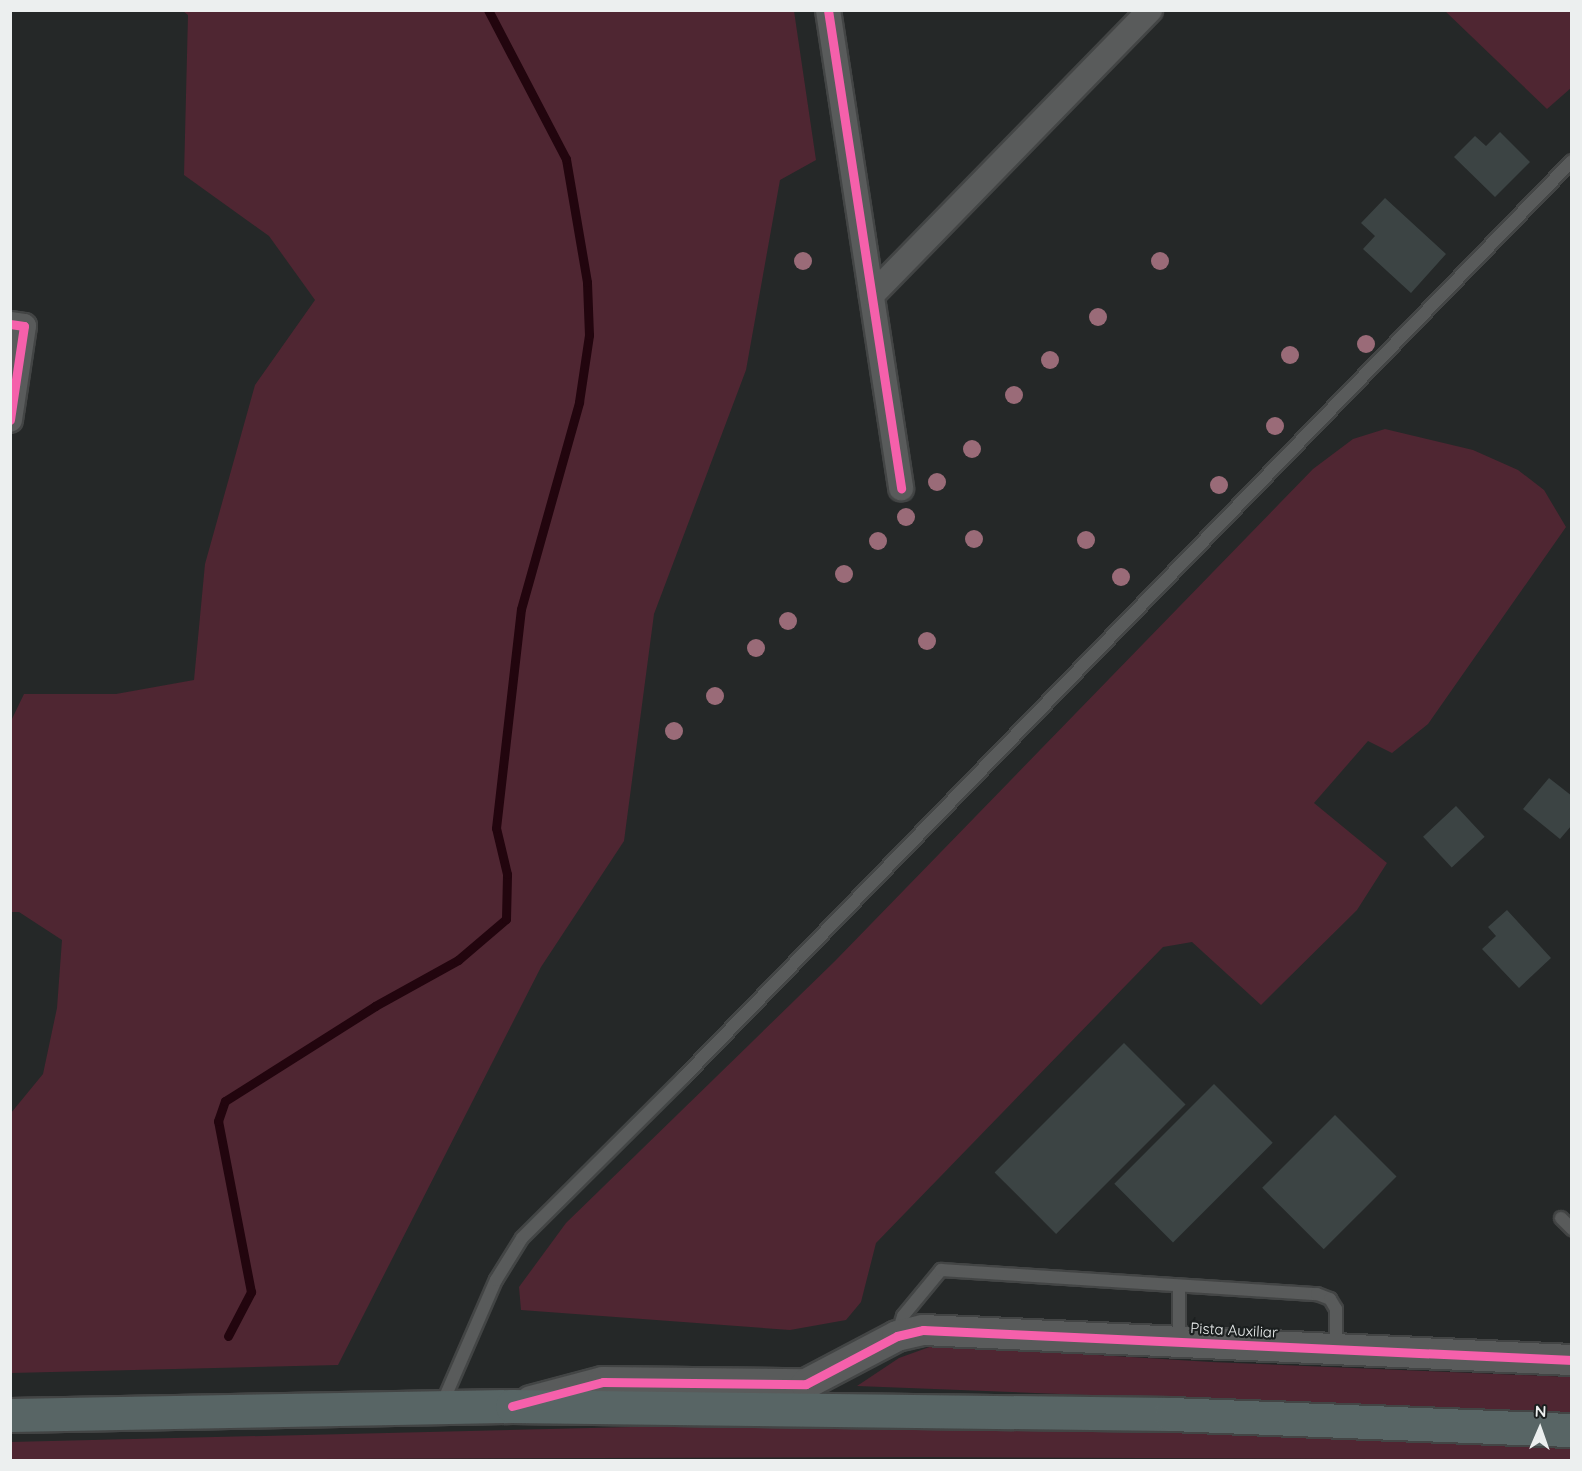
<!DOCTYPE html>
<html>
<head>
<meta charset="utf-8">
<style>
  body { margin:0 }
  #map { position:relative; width:1582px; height:1471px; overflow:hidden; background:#252828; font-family:Quicksand,sans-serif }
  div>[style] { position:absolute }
  .green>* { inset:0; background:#4f2632 }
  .stream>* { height:9px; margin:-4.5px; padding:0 4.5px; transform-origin:4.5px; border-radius:4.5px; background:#22050e }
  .building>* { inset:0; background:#3c4444; transform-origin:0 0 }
  .roads { filter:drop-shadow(2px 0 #434545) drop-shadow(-2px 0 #434545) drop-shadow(0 2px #434545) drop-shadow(0 -2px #434545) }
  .service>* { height:12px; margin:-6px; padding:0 6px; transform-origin:6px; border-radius:6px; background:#595b5b }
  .minor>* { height:24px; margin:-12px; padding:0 12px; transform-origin:12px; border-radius:12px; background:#595b5b }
  .tertiary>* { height:30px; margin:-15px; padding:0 15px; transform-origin:15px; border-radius:15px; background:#595b5b }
  .trunk>* { height:33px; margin:-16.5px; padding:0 16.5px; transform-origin:16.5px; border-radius:16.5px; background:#586565 }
  .cycleway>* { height:9px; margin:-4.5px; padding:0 4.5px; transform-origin:4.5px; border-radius:4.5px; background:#f560ab }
  .trees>* { width:18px; height:18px; margin:-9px; border-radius:50%; background:#9a6b78 }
  span { translate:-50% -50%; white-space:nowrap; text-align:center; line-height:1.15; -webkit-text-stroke:4.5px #1b1f1f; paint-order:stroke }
  .street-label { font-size:15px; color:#ecefef }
  .frame { position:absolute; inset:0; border:12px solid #ecefef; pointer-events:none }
  .north { position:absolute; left:1510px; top:1399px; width:60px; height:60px; -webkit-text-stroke:4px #1b1f1f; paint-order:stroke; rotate:2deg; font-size:16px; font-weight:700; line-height:24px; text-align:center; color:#ecefef }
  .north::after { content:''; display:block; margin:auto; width:21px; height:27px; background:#ecefef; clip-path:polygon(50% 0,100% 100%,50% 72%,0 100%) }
</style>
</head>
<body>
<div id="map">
  <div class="green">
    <div style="clip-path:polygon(183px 11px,794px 11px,816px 160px,780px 180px,746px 370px,654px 614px,624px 841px,541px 967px,338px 1365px,11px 1373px,11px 1113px,43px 1074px,57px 1008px,62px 940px,19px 912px,11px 912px,11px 721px,24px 694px,116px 694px,194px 680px,205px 564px,255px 385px,315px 300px,269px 236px,184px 175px,188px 15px)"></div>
    <div style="clip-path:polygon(1445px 11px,1571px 11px,1571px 88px,1547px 109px)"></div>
    <div style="clip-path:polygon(1385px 429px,1473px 450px,1518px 470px,1544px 490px,1566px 527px,1428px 724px,1392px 753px,1368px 741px,1314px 803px,1387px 863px,1357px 910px,1261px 1005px,1192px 942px,1163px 947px,876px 1243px,861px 1302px,846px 1320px,790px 1330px,521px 1310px,519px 1287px,566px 1223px,835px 961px,1313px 469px,1353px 439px)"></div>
    <div style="clip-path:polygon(935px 1345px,1211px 1362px,1571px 1377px,1572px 1414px,857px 1386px,899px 1358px)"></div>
    <div style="clip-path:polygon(924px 1420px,1571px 1448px,1572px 1460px,923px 1457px,11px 1460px,10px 1442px)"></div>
  </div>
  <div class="stream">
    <div style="left:228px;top:1336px;width:50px;rotate:-62.4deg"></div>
    <div style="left:251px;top:1292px;width:174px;rotate:-100.9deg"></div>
    <div style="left:218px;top:1121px;width:21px;rotate:-71deg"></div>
    <div style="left:225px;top:1101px;width:178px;rotate:-32.3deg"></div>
    <div style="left:375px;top:1006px;width:95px;rotate:-29deg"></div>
    <div style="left:458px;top:960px;width:63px;rotate:-40.5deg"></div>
    <div style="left:506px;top:919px;width:45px;rotate:-88.7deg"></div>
    <div style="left:507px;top:874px;width:47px;rotate:-103.4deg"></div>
    <div style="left:496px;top:828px;width:220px;rotate:-83.5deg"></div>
    <div style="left:521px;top:609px;width:215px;rotate:-74.3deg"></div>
    <div style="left:579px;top:402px;width:68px;rotate:-81.5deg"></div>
    <div style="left:589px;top:335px;width:53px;rotate:-92.2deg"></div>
    <div style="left:587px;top:282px;width:125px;rotate:-99.7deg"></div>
    <div style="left:566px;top:159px;width:168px;rotate:-117.6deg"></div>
  </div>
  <div class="building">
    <div style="clip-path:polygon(1500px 132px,1530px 162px,1495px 197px,1454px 157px,1475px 136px,1486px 146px)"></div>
    <div style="clip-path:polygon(1385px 198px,1446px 254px,1411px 293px,1363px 249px,1375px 236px,1361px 223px)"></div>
    <div style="clip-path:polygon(1549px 778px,1572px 796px,1572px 825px,1560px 839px,1523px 809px)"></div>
    <div style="left:1456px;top:806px;width:42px;height:45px;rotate:47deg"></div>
    <div style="clip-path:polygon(1507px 910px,1551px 958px,1519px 988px,1482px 949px,1496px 936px,1488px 927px)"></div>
    <div style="left:1124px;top:1043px;width:87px;height:183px;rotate:45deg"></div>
    <div style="left:1214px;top:1084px;width:83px;height:141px;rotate:45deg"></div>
    <div style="left:1335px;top:1115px;width:87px;height:103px;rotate:45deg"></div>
  </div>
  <div class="roads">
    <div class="service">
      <div style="left:1561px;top:1218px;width:16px;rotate:45deg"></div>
      <div style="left:897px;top:1335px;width:20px;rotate:-72deg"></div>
      <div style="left:903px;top:1316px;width:60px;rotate:-50.4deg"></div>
      <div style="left:941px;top:1270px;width:377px;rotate:3.7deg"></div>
      <div style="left:1317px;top:1294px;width:14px;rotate:21deg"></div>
      <div style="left:1330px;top:1299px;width:12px;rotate:59deg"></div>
      <div style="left:1336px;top:1309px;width:40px;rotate:90deg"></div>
      <div style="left:1179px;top:1341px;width:55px;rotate:-90deg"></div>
      <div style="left:442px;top:1404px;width:135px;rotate:-66.5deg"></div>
      <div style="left:496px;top:1280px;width:49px;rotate:-58.2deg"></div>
      <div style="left:522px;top:1238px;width:227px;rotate:-44.8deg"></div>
      <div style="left:683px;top:1078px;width:1277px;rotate:-45.89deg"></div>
    </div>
    <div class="minor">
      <div style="left:828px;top:10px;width:484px;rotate:81.3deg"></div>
      <div style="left:872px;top:295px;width:398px;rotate:-45.7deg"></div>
      <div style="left:10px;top:324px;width:14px;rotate:8deg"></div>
      <div style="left:24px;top:326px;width:95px;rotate:98.5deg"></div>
    </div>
    <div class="tertiary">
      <div style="left:531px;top:1401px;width:74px;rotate:-14.8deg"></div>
      <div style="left:603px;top:1382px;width:203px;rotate:0.6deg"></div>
      <div style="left:806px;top:1384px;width:103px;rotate:-27.8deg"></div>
      <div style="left:897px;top:1336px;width:27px;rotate:-13deg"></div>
      <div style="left:923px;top:1330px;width:650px;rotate:2.65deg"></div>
    </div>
    <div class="trunk">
      <div style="left:10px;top:1415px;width:502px;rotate:-1.03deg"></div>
      <div style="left:512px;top:1406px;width:659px;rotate:0.7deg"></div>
      <div style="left:1171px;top:1414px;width:401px;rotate:2.3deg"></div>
    </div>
  </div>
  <div class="cycleway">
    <div style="left:828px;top:10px;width:484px;rotate:81.3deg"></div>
    <div style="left:10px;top:324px;width:14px;rotate:8deg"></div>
    <div style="left:24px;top:326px;width:95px;rotate:98.5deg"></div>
    <div style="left:512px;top:1406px;width:94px;rotate:-14.8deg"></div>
    <div style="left:603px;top:1382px;width:203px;rotate:0.6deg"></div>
    <div style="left:806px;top:1384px;width:103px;rotate:-27.8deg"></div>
    <div style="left:897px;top:1336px;width:27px;rotate:-13deg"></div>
    <div style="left:923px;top:1330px;width:650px;rotate:2.65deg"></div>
  </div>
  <div class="trees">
    <div style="left:803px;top:261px"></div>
    <div style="left:1160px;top:261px"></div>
    <div style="left:1098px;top:317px"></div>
    <div style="left:1366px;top:344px"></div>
    <div style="left:1290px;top:355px"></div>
    <div style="left:1050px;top:360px"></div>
    <div style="left:1014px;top:395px"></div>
    <div style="left:1275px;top:426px"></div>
    <div style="left:972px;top:449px"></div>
    <div style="left:937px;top:482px"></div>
    <div style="left:1219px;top:485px"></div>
    <div style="left:906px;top:517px"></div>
    <div style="left:974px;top:539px"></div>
    <div style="left:1086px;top:540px"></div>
    <div style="left:878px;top:541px"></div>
    <div style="left:844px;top:574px"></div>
    <div style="left:1121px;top:577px"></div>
    <div style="left:788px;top:621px"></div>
    <div style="left:927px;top:641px"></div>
    <div style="left:756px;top:648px"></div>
    <div style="left:715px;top:696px"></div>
    <div style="left:674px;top:731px"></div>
  </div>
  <div class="street-label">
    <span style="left:1234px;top:1330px;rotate:3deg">Pista Auxiliar</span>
  </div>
  <div class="frame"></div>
  <div class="north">N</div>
</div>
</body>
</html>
